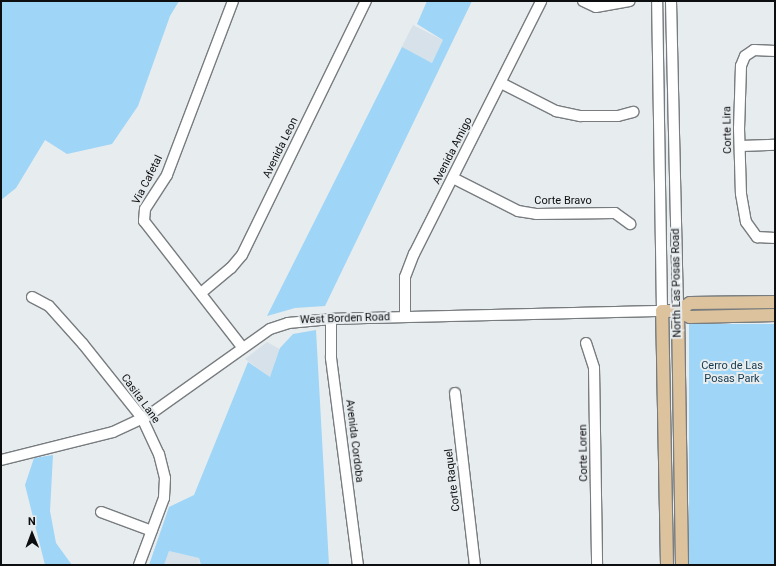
<!DOCTYPE html>
<html>
<head>
<meta charset="utf-8">
<style>
  body { margin:0 }
  #map { position:relative; width:776px; height:566px; overflow:hidden; background:#e7ecef; font-family:Roboto,sans-serif }
  div>[style] { position:absolute }
  .built>* { inset:0; background:#d6e1e9; transform-origin:0 0 }
  .green>* { inset:0; background:#9fd5f6; transform-origin:0 0 }
  .roads { filter:drop-shadow(1px 0 #787c7f) drop-shadow(-1px 0 #787c7f) drop-shadow(0 1px #787c7f) drop-shadow(0 -1px #787c7f) }
  .minor>* { height:10px; margin:-5px; padding:0 5px; transform-origin:5px; border-radius:5px; background:#fff }
  .major>* { height:12px; margin:-6px; padding:0 6px; transform-origin:6px; border-radius:6px; background:#ddc39d }
  span { translate:-50% -50%; white-space:nowrap; text-align:center; line-height:1.15; -webkit-text-stroke:4px #e7ecef; paint-order:stroke }
  .street-label { font-size:11px; color:#0d0e0f }
  .park-label { font-size:11px; color:#15394e }
  .frame { position:absolute; inset:0; border:2px solid #0d0e0f; pointer-events:none }
  .north { position:absolute; left:12px; top:514px; width:40px; height:40px; -webkit-text-stroke:3px #e7ecef; paint-order:stroke; rotate:359deg; font-size:11px; font-weight:700; line-height:16px; text-align:center; color:#0d0e0f }
  .north::after { content:''; display:block; margin:auto; width:14px; height:18px; background:#0d0e0f; clip-path:polygon(50% 0,100% 100%,50% 72%,0 100%) }
</style>
</head>
<body>
<div id="map">
  <div class="built">
    <div style="left:413px;top:25px;width:34px;height:25px;rotate:27deg"></div>
    <div style="clip-path:polygon(267px 342px,283px 351px,270px 377px,245px 359px)"></div>
    <div style="clip-path:polygon(169px 551px,199px 558px,200px 565px,164px 565px)"></div>
  </div>
  <div class="green">
    <div style="clip-path:polygon(1px 1px,179px 1px,170px 16px,138px 106px,112px 144px,67px 154px,45px 140px,16px 188px,1px 200px)"></div>
    <div style="clip-path:polygon(427px 1px,472px 1px,325px 306px,295px 308px,267px 316px,402px 47px,432px 63px,443px 40px,417px 24px)"></div>
    <div style="left:775px;top:324px;width:241px;height:86px;rotate:90deg"></div>
    <div style="clip-path:polygon(316px 330px,329px 565px,201px 565px,199px 558px,169px 551px,164px 565px,149px 565px,169px 507px,194px 495px,248px 362px,270px 377px,280px 348px,293px 334px)"></div>
    <div style="clip-path:polygon(53px 455px,50px 511px,56px 543px,72px 565px,45px 565px,25px 485px,34px 458px)"></div>
  </div>
  <div class="roads">
    <div class="minor">
      <div style="left:233px;top:1px;width:186px;rotate:110.8deg"></div>
      <div style="left:167px;top:175px;width:40px;rotate:122.9deg"></div>
      <div style="left:145px;top:209px;width:12px;rotate:95deg"></div>
      <div style="left:144px;top:221px;width:160px;rotate:52.1deg"></div>
      <div style="left:583px;top:1px;width:14px;rotate:25deg"></div>
      <div style="left:596px;top:7px;width:34px;rotate:-10deg"></div>
      <div style="left:671px;top:1px;width:310px;rotate:88.7deg"></div>
      <div style="left:775px;top:51px;width:21px;rotate:-177deg"></div>
      <div style="left:754px;top:50px;width:11px;rotate:146deg"></div>
      <div style="left:745px;top:56px;width:11px;rotate:112deg"></div>
      <div style="left:741px;top:66px;width:62px;rotate:91.8deg"></div>
      <div style="left:739px;top:128px;width:66px;rotate:88.3deg"></div>
      <div style="left:741px;top:194px;width:28px;rotate:80deg"></div>
      <div style="left:746px;top:222px;width:19px;rotate:54deg"></div>
      <div style="left:757px;top:237px;width:18px;rotate:3deg"></div>
      <div style="left:501px;top:83px;width:62px;rotate:27deg"></div>
      <div style="left:556px;top:111px;width:25px;rotate:12deg"></div>
      <div style="left:580px;top:116px;width:38px"></div>
      <div style="left:618px;top:116px;width:16px;rotate:-15deg"></div>
      <div style="left:741px;top:146px;width:34px;rotate:-2deg"></div>
      <div style="left:453px;top:178px;width:73px;rotate:26.9deg"></div>
      <div style="left:518px;top:211px;width:18px;rotate:9deg"></div>
      <div style="left:536px;top:214px;width:79px;rotate:-0.7deg"></div>
      <div style="left:615px;top:213px;width:19px;rotate:36deg"></div>
      <div style="left:201px;top:293px;width:39px;rotate:-40deg"></div>
      <div style="left:231px;top:268px;width:17px;rotate:-50deg"></div>
      <div style="left:242px;top:255px;width:283px;rotate:-64deg"></div>
      <div style="left:32px;top:297px;width:19px;rotate:28deg"></div>
      <div style="left:49px;top:306px;width:51px;rotate:48.2deg"></div>
      <div style="left:83px;top:344px;width:95px;rotate:51.4deg"></div>
      <div style="left:142px;top:418px;width:40px;rotate:65deg"></div>
      <div style="left:159px;top:454px;width:25px;rotate:76deg"></div>
      <div style="left:165px;top:478px;width:20px;rotate:93deg"></div>
      <div style="left:164px;top:498px;width:72px;rotate:110.5deg"></div>
      <div style="left:405px;top:317px;width:40px;rotate:-90deg"></div>
      <div style="left:405px;top:277px;width:25px;rotate:-69deg"></div>
      <div style="left:414px;top:254px;width:283px;rotate:-63.3deg"></div>
      <div style="left:331px;top:319px;width:39px;rotate:90deg"></div>
      <div style="left:331px;top:358px;width:209px;rotate:82.6deg"></div>
      <div style="left:586px;top:343px;width:26px;rotate:72deg"></div>
      <div style="left:594px;top:368px;width:197px;rotate:89.1deg"></div>
      <div style="left:455px;top:393px;width:173px;rotate:83.4deg"></div>
      <div style="left:1px;top:460px;width:115px;rotate:-14deg"></div>
      <div style="left:113px;top:432px;width:40px;rotate:-25deg"></div>
      <div style="left:149px;top:415px;width:148px;rotate:-35.4deg"></div>
      <div style="left:270px;top:329px;width:19px;rotate:-18deg"></div>
      <div style="left:288px;top:323px;width:43px;rotate:-5.3deg"></div>
      <div style="left:331px;top:319px;width:331px;rotate:-1.4deg"></div>
      <div style="left:662px;top:311px;width:310px;rotate:-90.9deg"></div>
      <div style="left:101px;top:512px;width:54px;rotate:20.4deg"></div>
    </div>
    <div class="major">
      <div style="left:678px;top:311px;width:254px;rotate:89.1deg"></div>
      <div style="left:678px;top:311px;width:14px;rotate:-34deg"></div>
      <div style="left:690px;top:303px;width:85px;rotate:-0.7deg"></div>
      <div style="left:667px;top:565px;width:254px;rotate:-91.1deg"></div>
      <div style="left:662px;top:311px;width:16px"></div>
      <div style="left:678px;top:311px;width:13px;rotate:27deg"></div>
      <div style="left:690px;top:317px;width:85px;rotate:-1.3deg"></div>
    </div>
  </div>
  <div class="street-label">
    <span style="left:728px;top:130px;rotate:-91deg">Corte Lira</span>
    <span style="left:281px;top:148px;rotate:-64deg">Avenida Leon</span>
    <span style="left:453px;top:151px;rotate:-63deg">Avenida Amigo</span>
    <span style="left:148px;top:180px;rotate:-63deg">Via Cafetal</span>
    <span style="left:563px;top:201px">Corte Bravo</span>
    <span style="left:677px;top:283px;rotate:-91deg">North Las Posas Road</span>
    <span style="left:345px;top:319px;rotate:-2deg">West Borden Road</span>
    <span style="left:140px;top:399px;rotate:54deg">Casita Lane</span>
    <span style="left:354px;top:441px;rotate:83deg">Avenida Cordoba</span>
    <span style="left:584px;top:453px;rotate:-91deg">Corte Loren</span>
    <span style="left:453px;top:480px;rotate:-97deg">Corte Raquel</span>
  </div>
  <div class="park-label">
    <span style="left:732px;top:373px">Cerro de Las<br>Posas Park</span>
  </div>
  <div class="frame"></div>
  <div class="north">N</div>
</div>
</body>
</html>
